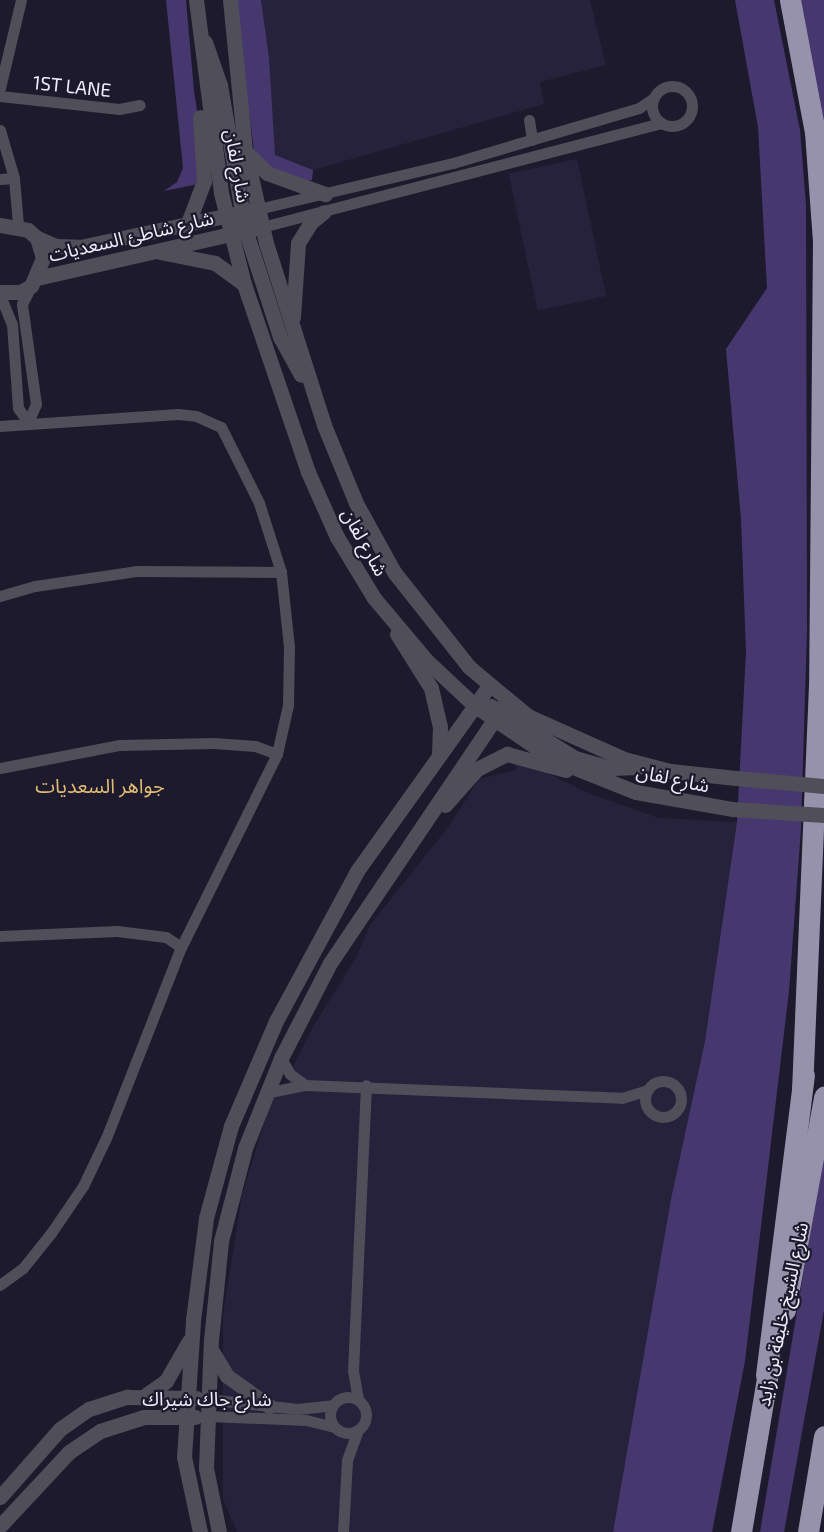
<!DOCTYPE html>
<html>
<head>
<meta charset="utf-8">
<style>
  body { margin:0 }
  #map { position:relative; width:824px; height:1532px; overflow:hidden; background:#1e1a2d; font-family:"Exo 2","Noto Sans Arabic",sans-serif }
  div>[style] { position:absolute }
  .built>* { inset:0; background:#27223b; transform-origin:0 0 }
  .green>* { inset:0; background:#46386f }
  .minor>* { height:11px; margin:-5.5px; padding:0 5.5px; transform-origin:5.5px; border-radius:5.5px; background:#504e58 }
  .minor>.ring { margin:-5.5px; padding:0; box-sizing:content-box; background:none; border:11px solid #504e58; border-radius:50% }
  .tertiary>* { height:15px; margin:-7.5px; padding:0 7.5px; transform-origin:7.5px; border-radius:7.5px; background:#504e58 }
  .motorway>* { height:21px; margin:-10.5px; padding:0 10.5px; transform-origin:10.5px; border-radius:10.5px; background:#9692ab }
  .tertiary-bridge>* { height:15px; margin:-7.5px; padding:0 7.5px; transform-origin:7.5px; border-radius:7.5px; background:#504e58 }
  span { translate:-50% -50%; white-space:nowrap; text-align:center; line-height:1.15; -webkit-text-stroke:4.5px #1e1a2d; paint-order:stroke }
  .street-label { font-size:19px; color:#efedfa }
  .neighbourhood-label { font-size:20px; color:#e0bb73 }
</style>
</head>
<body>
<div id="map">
  <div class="built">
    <div style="clip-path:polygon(261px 0,590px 0,606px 65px,540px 82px,544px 104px,313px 170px,274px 155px,269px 57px)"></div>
    <div style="left:577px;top:159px;width:140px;height:70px;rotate:78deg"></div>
    <div style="clip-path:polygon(515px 757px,590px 794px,659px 818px,737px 822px,705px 1041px,671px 1199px,613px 1532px,237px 1532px,223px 1499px,223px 1315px,242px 1195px,269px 1108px,273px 1098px,288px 1088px,289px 1075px,313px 1027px,356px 958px,370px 925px,449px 826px,479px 779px,516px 770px)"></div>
  </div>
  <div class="green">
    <div style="clip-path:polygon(166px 0,186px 0,194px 91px,208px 182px,164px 191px,177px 182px,183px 168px)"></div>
    <div style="clip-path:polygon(234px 0,261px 0,269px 57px,275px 155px,313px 170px,312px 180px,286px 185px,257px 173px)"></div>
    <div style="clip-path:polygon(735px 0,774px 0,800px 130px,806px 205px,807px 630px,801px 829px,789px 991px,745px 1361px,712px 1532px,613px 1532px,671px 1199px,705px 1041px,737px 822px,746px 652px,741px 519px,726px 349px,767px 288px,758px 127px)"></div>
    <div style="clip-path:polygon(797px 0,824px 0,824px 146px)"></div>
    <div style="clip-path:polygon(824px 1150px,824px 1310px,784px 1532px,760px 1532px)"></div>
  </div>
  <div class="minor">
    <div class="ring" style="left:652px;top:86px;width:29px;height:29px"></div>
    <div style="left:0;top:88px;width:90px;rotate:-76.6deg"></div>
    <div style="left:0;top:96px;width:120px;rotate:6.2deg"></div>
    <div style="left:119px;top:109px;width:21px;rotate:-11deg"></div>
    <div style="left:529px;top:120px;width:20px;rotate:81deg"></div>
    <div style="left:0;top:130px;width:50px;rotate:73.7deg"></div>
    <div style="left:14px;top:178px;width:47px;rotate:85.1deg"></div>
    <div style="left:0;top:179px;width:14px;rotate:-4deg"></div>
    <div style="left:258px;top:209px;width:200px;rotate:-13.3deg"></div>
    <div style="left:453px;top:163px;width:194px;rotate:-16.5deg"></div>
    <div style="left:639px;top:108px;width:18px;rotate:-34deg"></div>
    <div style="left:262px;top:227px;width:412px;rotate:-14.6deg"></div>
    <div style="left:0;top:295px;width:31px;rotate:68deg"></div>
    <div style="left:12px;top:324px;width:84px;rotate:85.9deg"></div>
    <div style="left:18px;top:408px;width:17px;rotate:54deg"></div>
    <div style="left:28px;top:422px;width:20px;rotate:-66deg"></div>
    <div style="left:36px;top:404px;width:101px;rotate:-98deg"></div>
    <div style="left:22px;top:304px;width:20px;rotate:-63deg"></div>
    <div style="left:0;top:426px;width:178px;rotate:-3.9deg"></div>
    <div style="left:178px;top:414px;width:18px;rotate:6deg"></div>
    <div style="left:196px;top:416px;width:27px;rotate:24deg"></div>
    <div style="left:221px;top:427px;width:85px;rotate:63.4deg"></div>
    <div style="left:259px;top:503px;width:72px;rotate:72.3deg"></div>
    <div style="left:281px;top:572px;width:75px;rotate:83.9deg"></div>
    <div style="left:289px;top:647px;width:58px;rotate:91deg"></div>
    <div style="left:288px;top:705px;width:50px;rotate:102.7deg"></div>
    <div style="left:277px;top:754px;width:216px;rotate:116.4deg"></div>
    <div style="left:181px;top:947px;width:205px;rotate:111.4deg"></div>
    <div style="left:106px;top:1138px;width:53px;rotate:115.6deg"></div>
    <div style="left:83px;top:1186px;width:57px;rotate:124.2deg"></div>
    <div style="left:51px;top:1233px;width:45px;rotate:128.7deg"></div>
    <div style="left:23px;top:1268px;width:29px;rotate:144deg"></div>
    <div style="left:0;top:596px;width:36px;rotate:-16deg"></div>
    <div style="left:35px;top:586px;width:102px;rotate:-8.4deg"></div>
    <div style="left:136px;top:571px;width:145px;rotate:0.4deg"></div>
    <div style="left:0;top:768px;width:122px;rotate:-10.9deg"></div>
    <div style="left:120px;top:745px;width:94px;rotate:-1.2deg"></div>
    <div style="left:214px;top:743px;width:41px;rotate:4.2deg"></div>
    <div style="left:255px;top:746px;width:23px;rotate:20deg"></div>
    <div style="left:0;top:936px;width:117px;rotate:-2.4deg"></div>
    <div style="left:117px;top:931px;width:49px;rotate:7deg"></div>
    <div style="left:166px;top:937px;width:18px;rotate:34deg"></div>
    <div style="left:281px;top:1058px;width:18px;rotate:61deg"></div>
    <div style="left:290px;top:1074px;width:19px;rotate:36deg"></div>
    <div class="ring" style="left:645px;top:1081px;width:25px;height:25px"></div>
    <div style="left:265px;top:1093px;width:41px;rotate:-11.3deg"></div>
    <div style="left:305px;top:1085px;width:317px;rotate:2.3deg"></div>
    <div style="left:622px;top:1098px;width:27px;rotate:-17deg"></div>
    <div class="ring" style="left:330px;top:1397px;width:25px;height:25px"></div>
    <div style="left:207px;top:1399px;width:91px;rotate:6.3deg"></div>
    <div style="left:297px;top:1409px;width:36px;rotate:-6deg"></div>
    <div style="left:358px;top:1399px;width:28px;rotate:-100deg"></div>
    <div style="left:353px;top:1371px;width:286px;rotate:-87.4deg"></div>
    <div style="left:207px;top:1416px;width:99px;rotate:2.3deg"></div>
    <div style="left:306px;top:1420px;width:29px;rotate:14deg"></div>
    <div style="left:343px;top:1532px;width:72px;rotate:-86.8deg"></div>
    <div style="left:347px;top:1460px;width:30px;rotate:-70deg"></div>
  </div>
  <div class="tertiary">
    <div style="left:196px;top:0;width:195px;rotate:82.6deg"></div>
    <div style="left:221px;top:193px;width:94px;rotate:75.8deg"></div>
    <div style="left:244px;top:284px;width:199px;rotate:71.2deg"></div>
    <div style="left:308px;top:472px;width:71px;rotate:66deg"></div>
    <div style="left:337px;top:537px;width:71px;rotate:58.8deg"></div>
    <div style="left:374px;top:598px;width:82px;rotate:49.9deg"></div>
    <div style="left:427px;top:661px;width:64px;rotate:43.1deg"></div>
    <div style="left:474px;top:705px;width:96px;rotate:34.4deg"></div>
    <div style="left:553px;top:759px;width:89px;rotate:21.7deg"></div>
    <div style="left:636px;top:792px;width:97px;rotate:10deg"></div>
    <div style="left:230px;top:0;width:151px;rotate:84.3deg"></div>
    <div style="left:245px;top:150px;width:95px;rotate:77.3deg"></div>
    <div style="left:266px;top:243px;width:191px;rotate:72.3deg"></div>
    <div style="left:324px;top:425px;width:84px;rotate:67.7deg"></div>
    <div style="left:356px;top:503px;width:79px;rotate:61.2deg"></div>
    <div style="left:394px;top:572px;width:121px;rotate:51.7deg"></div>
    <div style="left:469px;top:667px;width:77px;rotate:39.7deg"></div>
    <div style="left:528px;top:716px;width:105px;rotate:24.1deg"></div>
    <div style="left:624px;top:759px;width:48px;rotate:14.6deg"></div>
    <div style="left:670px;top:771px;width:66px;rotate:6.1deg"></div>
    <div style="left:205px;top:42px;width:46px;rotate:70.8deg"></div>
    <div style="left:220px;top:85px;width:122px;rotate:80.1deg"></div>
    <div style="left:241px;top:205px;width:17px;rotate:65deg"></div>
    <div style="left:246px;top:152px;width:30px;rotate:45deg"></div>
    <div style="left:267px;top:173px;width:62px;rotate:19.9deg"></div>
    <div style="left:188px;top:223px;width:45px;rotate:-69.1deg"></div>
    <div style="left:204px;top:181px;width:64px;rotate:-93.6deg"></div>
    <div style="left:243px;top:223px;width:120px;rotate:72deg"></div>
    <div style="left:280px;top:337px;width:43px;rotate:61.1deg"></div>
    <div style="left:0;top:225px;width:28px;rotate:10deg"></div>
    <div style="left:28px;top:230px;width:12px;rotate:42deg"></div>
    <div style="left:37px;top:238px;width:21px;rotate:73deg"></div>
    <div style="left:43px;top:258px;width:30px;rotate:113deg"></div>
    <div style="left:31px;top:286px;width:13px;rotate:151deg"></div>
    <div style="left:20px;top:292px;width:20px;rotate:180deg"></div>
    <div style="left:37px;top:238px;width:21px;rotate:23deg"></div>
    <div style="left:56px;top:246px;width:24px;rotate:2deg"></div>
    <div style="left:80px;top:247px;width:182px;rotate:-12.1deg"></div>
    <div style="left:160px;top:252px;width:56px;rotate:11.3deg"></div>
    <div style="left:215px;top:263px;width:36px;rotate:36deg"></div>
    <div style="left:37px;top:278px;width:231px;rotate:-12.8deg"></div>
    <div style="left:293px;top:317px;width:74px;rotate:-86.1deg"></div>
    <div style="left:298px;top:243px;width:25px;rotate:-58deg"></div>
    <div style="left:311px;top:222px;width:16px;rotate:-38deg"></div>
    <div style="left:397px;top:634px;width:64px;rotate:57.8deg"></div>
    <div style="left:431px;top:688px;width:39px;rotate:77deg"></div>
    <div style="left:440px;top:726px;width:26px;rotate:92deg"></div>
    <div style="left:491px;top:706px;width:99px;rotate:31.8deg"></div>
    <div style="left:575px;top:758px;width:36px;rotate:16deg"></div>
    <div style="left:610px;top:768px;width:29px;rotate:-2deg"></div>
    <div style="left:445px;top:805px;width:48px;rotate:-48.4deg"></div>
    <div style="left:477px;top:769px;width:34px;rotate:-27deg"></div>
    <div style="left:507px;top:754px;width:61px;rotate:15.2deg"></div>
    <div style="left:212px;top:1351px;width:29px;rotate:59deg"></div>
    <div style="left:227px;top:1376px;width:52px;rotate:35.5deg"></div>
    <div style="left:146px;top:1395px;width:24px;rotate:-35deg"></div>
    <div style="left:166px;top:1381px;width:46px;rotate:-60.1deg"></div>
    <div style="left:0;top:1497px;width:91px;rotate:-48.6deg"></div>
    <div style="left:60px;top:1429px;width:35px;rotate:-35deg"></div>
    <div style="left:89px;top:1409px;width:40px;rotate:-18deg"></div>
    <div style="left:127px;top:1397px;width:69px;rotate:0.8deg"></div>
    <div style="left:0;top:1526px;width:101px;rotate:-47deg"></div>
    <div style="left:69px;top:1452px;width:37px;rotate:-34deg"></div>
    <div style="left:100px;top:1431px;width:46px;rotate:-17.7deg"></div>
    <div style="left:144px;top:1417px;width:51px"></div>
    <div style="left:200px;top:1532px;width:77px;rotate:-102deg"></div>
    <div style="left:184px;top:1457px;width:137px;rotate:-86.2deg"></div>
    <div style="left:193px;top:1320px;width:103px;rotate:-82.7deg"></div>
    <div style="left:206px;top:1218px;width:95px;rotate:-74.8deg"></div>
    <div style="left:231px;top:1126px;width:114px;rotate:-66.8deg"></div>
    <div style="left:276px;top:1021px;width:170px;rotate:-61.6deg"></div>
    <div style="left:357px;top:871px;width:227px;rotate:-54.5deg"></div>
    <div style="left:219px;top:1532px;width:65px;rotate:-101.5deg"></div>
    <div style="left:206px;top:1468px;width:128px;rotate:-87.8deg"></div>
    <div style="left:211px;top:1340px;width:100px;rotate:-84.2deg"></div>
    <div style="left:221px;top:1241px;width:96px;rotate:-75.5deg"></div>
    <div style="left:245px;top:1148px;width:97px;rotate:-68.2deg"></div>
    <div style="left:281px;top:1058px;width:107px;rotate:-62.7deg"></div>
    <div style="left:330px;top:963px;width:316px;rotate:-56deg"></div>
  </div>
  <div class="motorway">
    <div style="left:790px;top:0;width:134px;rotate:79.3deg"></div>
    <div style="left:815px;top:132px;width:108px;rotate:85.8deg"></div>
    <div style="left:823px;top:240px;width:445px;rotate:90.5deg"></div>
    <div style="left:819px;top:685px;width:404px;rotate:92.4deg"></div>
    <div style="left:785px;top:1310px;width:217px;rotate:-79.6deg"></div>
    <div style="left:766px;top:1375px;width:302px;rotate:-82.8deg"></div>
    <div style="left:741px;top:1532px;width:173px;rotate:-80.4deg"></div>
    <div style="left:808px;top:1532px;width:97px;rotate:-80.5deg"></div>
  </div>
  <div class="tertiary-bridge">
    <div style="left:736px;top:778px;width:88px;rotate:5.2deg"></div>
    <div style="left:732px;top:809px;width:92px;rotate:3.7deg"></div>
  </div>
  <div class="street-label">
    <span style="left:72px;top:86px;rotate:6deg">1ST LANE</span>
    <span style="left:238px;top:166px;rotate:80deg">شارع لفان</span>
    <span style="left:131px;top:236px;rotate:-13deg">شارع شاطئ السعديات</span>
    <span style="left:365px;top:542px;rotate:61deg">شارع لفان</span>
    <span style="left:673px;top:778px;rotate:12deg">شارع لفان</span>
    <span style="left:782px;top:1314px;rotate:-78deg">شارع الشيخ خليفة بن زايد</span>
    <span style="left:207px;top:1399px">شارع جاك شيراك</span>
  </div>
  <div class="neighbourhood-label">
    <span style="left:100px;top:785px">جواهر السعديات</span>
  </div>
</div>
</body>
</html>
